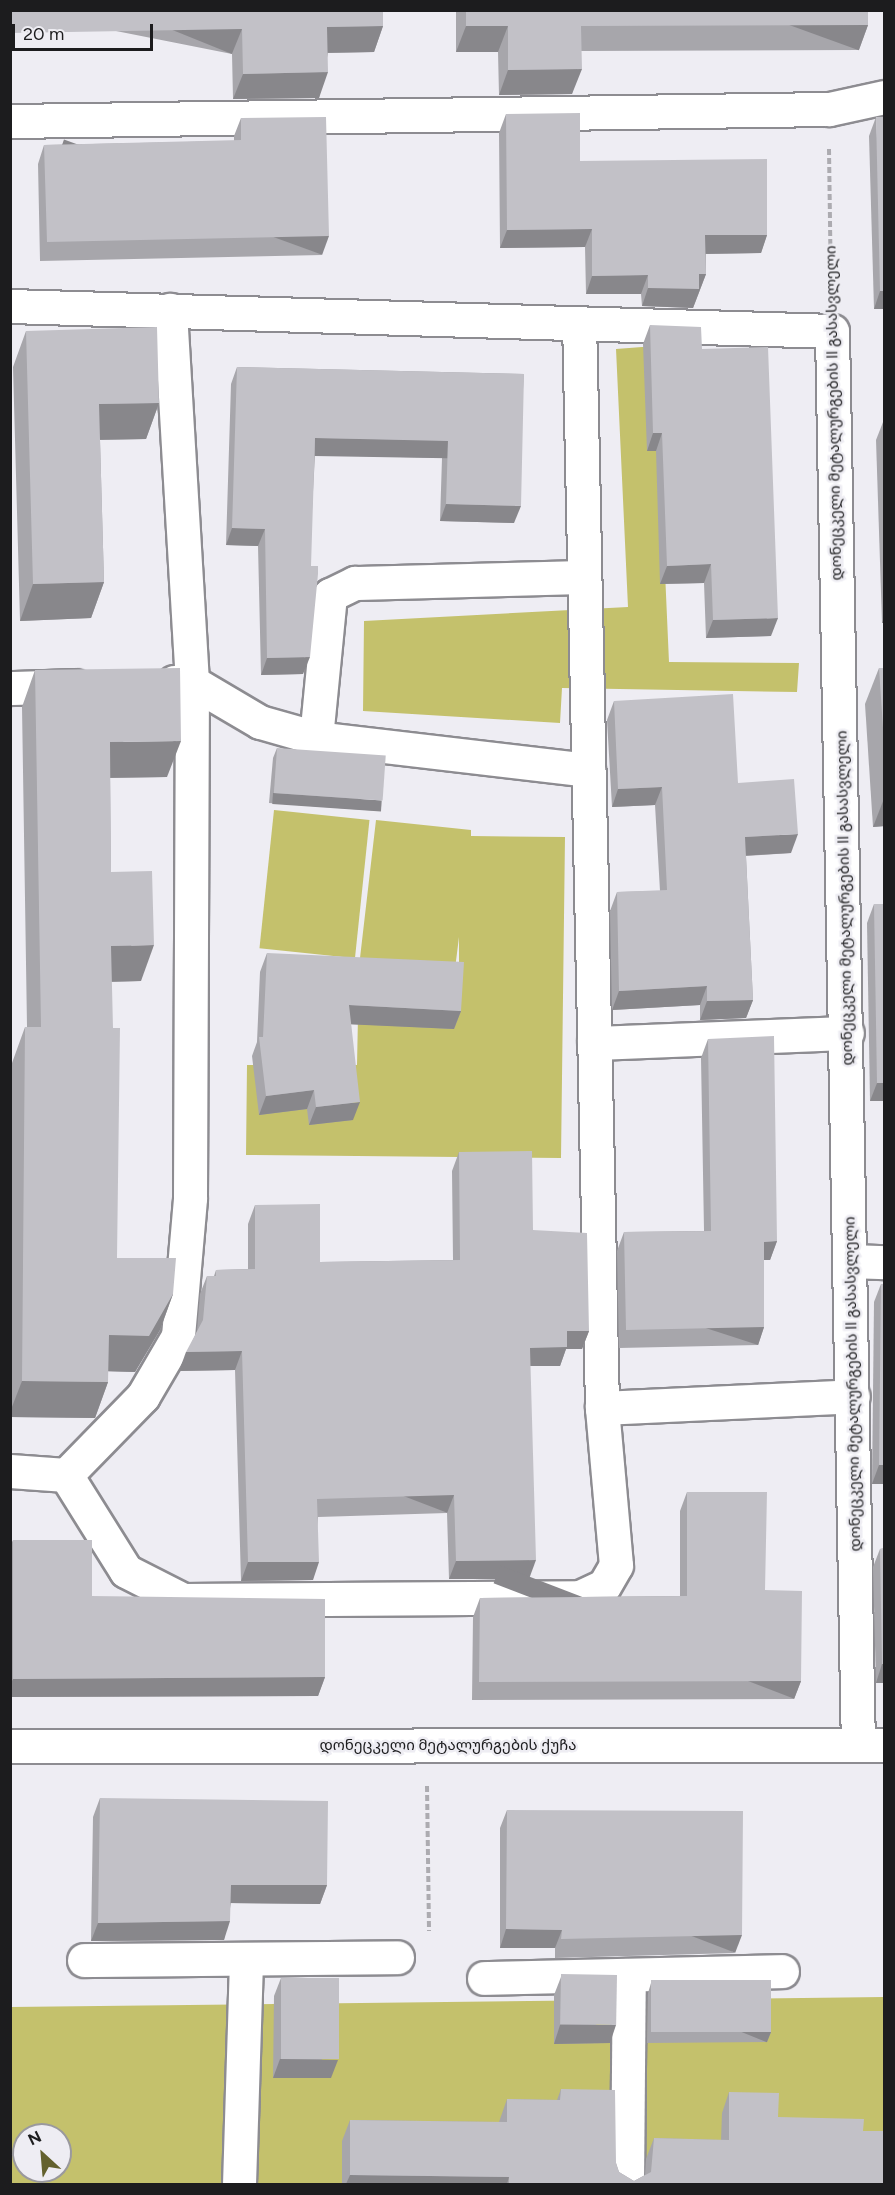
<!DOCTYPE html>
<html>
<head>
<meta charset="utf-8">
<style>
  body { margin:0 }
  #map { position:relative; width:895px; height:2195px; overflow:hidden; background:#eeedf3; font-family:Figtree,"Noto Sans Georgian",sans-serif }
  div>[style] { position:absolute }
  .green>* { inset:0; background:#c4c16c; transform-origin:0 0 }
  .path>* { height:4px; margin-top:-2px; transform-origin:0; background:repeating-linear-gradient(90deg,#acabb0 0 6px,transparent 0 9px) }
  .roads { filter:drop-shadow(2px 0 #8d8c91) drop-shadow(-2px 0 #8d8c91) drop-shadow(0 2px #8d8c91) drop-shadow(0 -2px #8d8c91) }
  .minor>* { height:33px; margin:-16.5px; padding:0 16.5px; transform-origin:16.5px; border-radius:16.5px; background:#fff }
  .wall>* { inset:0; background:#a7a6ab }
  .shaded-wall>* { inset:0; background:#88878b; transform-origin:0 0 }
  .building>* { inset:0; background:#c2c1c7; transform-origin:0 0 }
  span { translate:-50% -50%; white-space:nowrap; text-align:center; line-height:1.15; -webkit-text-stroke:5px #eeedf3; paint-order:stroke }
  .street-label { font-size:15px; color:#1c1c1e }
  .frame { position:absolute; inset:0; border:12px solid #1c1c1e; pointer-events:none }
  .north { position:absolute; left:12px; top:2123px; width:60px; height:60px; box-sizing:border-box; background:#eeedf3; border:2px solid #9a999e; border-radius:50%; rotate:334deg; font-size:16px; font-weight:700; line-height:24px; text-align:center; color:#1c1c1e }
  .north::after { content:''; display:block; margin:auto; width:21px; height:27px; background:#63612e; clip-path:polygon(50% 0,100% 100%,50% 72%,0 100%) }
  .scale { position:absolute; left:12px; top:24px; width:141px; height:27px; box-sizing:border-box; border:3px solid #1c1c1e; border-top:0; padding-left:8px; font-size:18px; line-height:21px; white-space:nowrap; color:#1c1c1e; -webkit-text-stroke:4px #eeedf3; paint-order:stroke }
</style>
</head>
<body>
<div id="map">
  <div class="green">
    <div style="clip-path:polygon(655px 346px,669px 662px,799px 663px,797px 692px,562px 688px,560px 723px,363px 711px,364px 621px,628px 607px,616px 349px)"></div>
    <div style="left:274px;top:810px;width:96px;height:139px;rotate:6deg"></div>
    <div style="clip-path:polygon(376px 820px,471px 830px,471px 836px,565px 837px,561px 1158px,246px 1155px,247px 1065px,357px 1065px,358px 1016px,459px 1016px,459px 937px,455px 969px,360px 958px)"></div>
    <div style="clip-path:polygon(evenodd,884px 1997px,884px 2184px,11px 2184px,10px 2007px,884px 1997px,24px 2135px,60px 2135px,60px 2171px,24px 2171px,24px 2135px)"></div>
  </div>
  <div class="path">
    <div style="left:829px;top:149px;width:142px;rotate:89.2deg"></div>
    <div style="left:427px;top:1786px;width:145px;rotate:89.2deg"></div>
  </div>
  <div class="roads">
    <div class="minor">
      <div style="left:10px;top:121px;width:819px;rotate:-0.84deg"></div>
      <div style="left:829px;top:109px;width:56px;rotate:-12.3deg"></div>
      <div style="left:10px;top:306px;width:822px;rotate:1.74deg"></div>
      <div style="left:832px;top:331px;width:1414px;rotate:88.95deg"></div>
      <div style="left:174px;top:682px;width:18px"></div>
      <div style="left:192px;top:682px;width:79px;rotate:30.5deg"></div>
      <div style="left:260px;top:722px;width:58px;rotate:15.9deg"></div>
      <div style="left:316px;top:738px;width:274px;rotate:6.7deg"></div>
      <div style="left:10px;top:688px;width:65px;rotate:-1.8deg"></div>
      <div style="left:316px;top:738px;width:144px;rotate:-84.4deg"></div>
      <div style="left:330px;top:595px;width:28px;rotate:-26deg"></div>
      <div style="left:355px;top:583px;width:229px;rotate:-1.5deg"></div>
      <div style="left:594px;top:1043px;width:253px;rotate:-2.3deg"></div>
      <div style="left:851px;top:1261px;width:33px;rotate:2deg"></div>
      <div style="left:602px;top:1408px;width:251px;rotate:-2.7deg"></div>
      <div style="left:10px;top:1471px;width:56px;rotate:4.1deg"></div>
      <div style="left:66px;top:1475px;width:113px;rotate:58deg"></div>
      <div style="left:126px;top:1571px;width:64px;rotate:27deg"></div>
      <div style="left:183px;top:1600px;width:397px;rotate:-0.4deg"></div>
      <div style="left:580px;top:1597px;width:26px;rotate:-25deg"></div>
      <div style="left:604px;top:1586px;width:24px;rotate:-60deg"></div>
      <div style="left:616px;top:1565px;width:158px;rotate:-95.1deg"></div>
      <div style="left:602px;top:1408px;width:1085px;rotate:-91.21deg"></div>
      <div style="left:66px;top:1475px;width:110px;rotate:-45.7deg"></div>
      <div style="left:143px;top:1396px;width:69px;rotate:-59.7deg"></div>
      <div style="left:178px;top:1336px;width:139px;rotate:-85deg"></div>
      <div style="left:190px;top:1198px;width:516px;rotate:-89.78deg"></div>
      <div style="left:192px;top:682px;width:373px;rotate:-93.4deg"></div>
      <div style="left:10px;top:1746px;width:874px;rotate:-0.07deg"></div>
      <div style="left:84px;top:1960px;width:313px;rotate:-0.5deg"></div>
      <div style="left:484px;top:1978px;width:298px;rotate:-1.3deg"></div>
      <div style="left:239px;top:2184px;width:225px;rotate:-88.2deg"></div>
      <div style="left:627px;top:2184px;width:209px;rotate:-89.5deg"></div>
    </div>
  </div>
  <div class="wall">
    <div style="clip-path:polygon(10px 10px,383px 26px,374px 52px,328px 53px,319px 98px,233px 99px,232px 54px)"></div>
    <div style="clip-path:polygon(456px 10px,868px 10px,868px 25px,859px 50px,581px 51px,572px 94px,499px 95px,498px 52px,456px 52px)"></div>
    <div style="clip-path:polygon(506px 114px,580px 161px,767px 235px,761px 253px,706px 254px,706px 274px,693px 308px,642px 306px,641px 294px,586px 294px,585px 247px,500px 248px,499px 133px)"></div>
    <div style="clip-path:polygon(876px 117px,885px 309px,874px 309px,869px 136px)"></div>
    <div style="clip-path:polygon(241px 118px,322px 255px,40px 261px,38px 164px,44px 145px,234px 141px,234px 136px)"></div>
    <div style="clip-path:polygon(650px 325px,702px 349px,771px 636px,706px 638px,704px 583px,660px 584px,656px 451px,647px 451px,643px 344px)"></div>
    <div style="clip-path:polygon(26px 331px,159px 403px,146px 439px,100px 440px,104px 582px,91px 618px,20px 621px,13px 367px)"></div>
    <div style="clip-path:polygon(237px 367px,524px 374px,514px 523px,440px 521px,442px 458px,315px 455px,303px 674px,261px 675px,258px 546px,226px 545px,231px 384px)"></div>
    <div style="clip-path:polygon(885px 417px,885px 623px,882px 623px,876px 440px)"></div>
    <div style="clip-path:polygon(879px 668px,885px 668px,885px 826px,873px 827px,865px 704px)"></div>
    <div style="clip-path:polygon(35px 670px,167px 777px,110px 778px,111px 872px,141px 981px,111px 982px,117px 1258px,173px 1294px,160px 1330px,135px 1372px,108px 1371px,108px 1382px,95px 1418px,10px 1417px,10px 1218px,12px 1063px,25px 1027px,27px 1027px,22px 707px)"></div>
    <div style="clip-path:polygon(614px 701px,738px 783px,791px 853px,746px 856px,753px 1000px,746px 1018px,700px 1020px,700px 1005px,612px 1010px,610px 911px,617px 892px,660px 891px,655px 805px,612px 807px,607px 720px)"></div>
    <div style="clip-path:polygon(277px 748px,379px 811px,269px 803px,273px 758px)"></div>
    <div style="clip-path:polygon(874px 904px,885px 904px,885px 1101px,870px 1101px,867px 923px)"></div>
    <div style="clip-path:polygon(267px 953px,461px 1011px,454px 1029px,351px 1024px,353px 1120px,309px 1125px,307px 1109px,259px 1115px,252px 1056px,257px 1042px,260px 972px)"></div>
    <div style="clip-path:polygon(708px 1039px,777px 1241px,770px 1260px,764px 1260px,764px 1327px,758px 1345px,619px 1348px,617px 1251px,624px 1232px,704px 1231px,701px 1058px)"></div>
    <div style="clip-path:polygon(459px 1152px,533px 1230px,589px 1331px,582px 1349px,566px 1349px,560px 1366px,530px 1366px,529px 1579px,449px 1579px,447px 1513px,318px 1517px,313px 1580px,241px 1581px,235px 1370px,179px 1371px,197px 1331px,200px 1294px,207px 1276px,214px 1276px,216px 1270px,248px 1269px,248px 1224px,255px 1205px,320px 1262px,453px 1260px,452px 1171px)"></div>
    <div style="clip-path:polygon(881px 1284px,885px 1284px,885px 1484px,872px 1484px,874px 1302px)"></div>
    <div style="clip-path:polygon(687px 1492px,765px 1590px,801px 1681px,794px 1699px,472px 1700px,473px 1617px,480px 1598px,680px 1596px,680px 1511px)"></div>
    <div style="clip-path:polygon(13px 1540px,92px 1596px,325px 1677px,318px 1696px,10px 1697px,10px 1546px)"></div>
    <div style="clip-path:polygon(885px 1548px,885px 1683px,876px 1683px,873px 1567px,880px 1549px)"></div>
    <div style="clip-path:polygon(100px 1798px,327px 1885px,320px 1904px,231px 1903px,224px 1940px,91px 1941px,93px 1817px)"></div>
    <div style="clip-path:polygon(507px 1810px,735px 1953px,555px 1958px,555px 1948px,500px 1948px,500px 1828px)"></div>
    <div style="clip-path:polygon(561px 1977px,610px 2043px,554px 2044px,554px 1995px)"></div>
    <div style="clip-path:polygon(281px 1978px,331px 2078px,273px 2078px,274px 1996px)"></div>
    <div style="clip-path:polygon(651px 1983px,771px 2032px,767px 2042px,647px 2043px,648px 1993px)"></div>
    <div style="clip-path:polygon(561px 2089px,616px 2163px,619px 2172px,634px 2181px,645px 2175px,646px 2159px,654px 2138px,721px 2140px,722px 2113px,729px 2092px,778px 2117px,863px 2131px,885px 2184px,342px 2184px,342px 2141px,350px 2120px,499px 2122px,507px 2099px,557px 2100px)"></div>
  </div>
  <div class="shaded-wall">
    <div style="left:868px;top:25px;width:27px;height:287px;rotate:110deg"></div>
    <div style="clip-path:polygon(383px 26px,374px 52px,318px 53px,327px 27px)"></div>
    <div style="clip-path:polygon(466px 26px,508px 26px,498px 52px,456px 52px)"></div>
    <div style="left:242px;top:29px;width:27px;height:232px;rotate:112deg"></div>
    <div style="clip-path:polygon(582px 69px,572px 94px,499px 95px,508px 70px)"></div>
    <div style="clip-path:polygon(328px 72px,319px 98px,233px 99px,243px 74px)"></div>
    <div style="clip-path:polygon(592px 229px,585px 247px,500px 248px,507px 230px)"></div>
    <div style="clip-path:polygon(705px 235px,767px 235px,761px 253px,699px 254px)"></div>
    <div style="left:329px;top:236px;width:20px;height:282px;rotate:110deg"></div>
    <div style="clip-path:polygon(699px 274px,706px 274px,693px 308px,642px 306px,648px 288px)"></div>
    <div style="clip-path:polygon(648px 275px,641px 294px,586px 294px,592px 276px)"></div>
    <div style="clip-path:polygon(880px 291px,885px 291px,885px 309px,874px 309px)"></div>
    <div style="clip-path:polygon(159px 403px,146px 439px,86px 440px,99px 404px)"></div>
    <div style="clip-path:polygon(653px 433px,662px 433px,656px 451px,647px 451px)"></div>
    <div style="left:315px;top:438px;width:133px;height:18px;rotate:1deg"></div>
    <div style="clip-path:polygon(446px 504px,521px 506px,514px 523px,440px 521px)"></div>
    <div style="clip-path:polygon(232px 528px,265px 529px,258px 546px,226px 545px)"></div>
    <div style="clip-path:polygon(711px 564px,704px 583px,660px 584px,667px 566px)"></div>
    <div style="clip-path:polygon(104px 582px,91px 618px,20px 621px,33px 584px)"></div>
    <div style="clip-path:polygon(885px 615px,885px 623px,882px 623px)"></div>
    <div style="clip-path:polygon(778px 618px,771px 636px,706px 638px,713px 620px)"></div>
    <div style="clip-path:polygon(310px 657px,303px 674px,261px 675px,267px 658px)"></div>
    <div style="clip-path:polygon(181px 741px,167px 777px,97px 778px,110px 742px)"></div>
    <div style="clip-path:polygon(662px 787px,655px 805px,612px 807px,618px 789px)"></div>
    <div style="left:273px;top:793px;width:109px;height:11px;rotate:4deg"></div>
    <div style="clip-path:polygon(885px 796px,885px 826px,873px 827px)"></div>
    <div style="clip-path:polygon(798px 834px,791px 853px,738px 856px,745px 837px)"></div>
    <div style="clip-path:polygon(154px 945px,141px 981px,97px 982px,111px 946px)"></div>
    <div style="clip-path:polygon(707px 986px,700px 1005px,612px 1010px,619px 991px)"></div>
    <div style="clip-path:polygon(753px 1000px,746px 1018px,700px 1020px,707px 1001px)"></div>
    <div style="clip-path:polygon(349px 1005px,461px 1011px,454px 1029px,343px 1024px)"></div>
    <div style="clip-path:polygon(877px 1083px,885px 1083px,885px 1101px,870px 1101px)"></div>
    <div style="clip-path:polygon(314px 1090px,307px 1109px,259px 1115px,266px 1096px)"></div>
    <div style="clip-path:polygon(360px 1102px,353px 1120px,309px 1125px,316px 1107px)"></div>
    <div style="clip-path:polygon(777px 1241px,770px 1260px,757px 1260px,764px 1242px)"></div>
    <div style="clip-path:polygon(173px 1294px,160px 1330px,135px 1372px,96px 1371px,109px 1335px)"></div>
    <div style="left:764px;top:1327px;width:19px;height:138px;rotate:108deg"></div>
    <div style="clip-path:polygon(567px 1331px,589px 1331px,582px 1349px,566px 1349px,560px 1366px,523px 1366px,530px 1348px)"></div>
    <div style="clip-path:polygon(242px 1351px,235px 1370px,179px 1371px,186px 1352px)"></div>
    <div style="clip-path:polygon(22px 1381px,108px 1382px,95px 1418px,10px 1417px,10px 1412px)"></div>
    <div style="clip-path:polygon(879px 1465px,885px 1465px,885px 1484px,872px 1484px)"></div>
    <div style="left:454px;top:1495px;width:19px;height:137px;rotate:111deg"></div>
    <div style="clip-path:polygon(536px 1560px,529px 1579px,449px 1579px,456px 1561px)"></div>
    <div style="clip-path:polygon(248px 1562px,319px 1562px,313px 1580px,241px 1581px)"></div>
    <div style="clip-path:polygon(882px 1664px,885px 1664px,885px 1683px,876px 1683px)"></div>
    <div style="clip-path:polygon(325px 1677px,318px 1696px,10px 1697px,10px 1685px,13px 1679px)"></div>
    <div style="left:801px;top:1681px;width:19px;height:322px;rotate:111deg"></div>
    <div style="clip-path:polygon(231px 1885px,327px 1885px,320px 1904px,224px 1903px)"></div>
    <div style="clip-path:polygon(230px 1921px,224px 1940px,91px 1941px,98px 1923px)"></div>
    <div style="clip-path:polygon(506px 1929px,562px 1930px,555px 1948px,500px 1948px)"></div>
    <div style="left:742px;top:1935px;width:19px;height:181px;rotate:111deg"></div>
    <div style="clip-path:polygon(560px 2025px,616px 2025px,610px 2043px,554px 2044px)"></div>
    <div style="left:771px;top:2032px;width:11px;height:120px;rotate:112deg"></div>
    <div style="clip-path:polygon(280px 2059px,338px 2060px,331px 2078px,273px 2078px)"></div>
    <div style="clip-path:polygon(350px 2175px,509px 2177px,507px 2184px,346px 2184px)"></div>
  </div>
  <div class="building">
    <div style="clip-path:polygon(10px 10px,383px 10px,383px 26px,327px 27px,328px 72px,243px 74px,242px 29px,10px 33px)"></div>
    <div style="clip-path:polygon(466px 10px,868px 10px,868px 25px,581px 26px,582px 69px,508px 70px,508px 26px,466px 26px)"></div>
    <div style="clip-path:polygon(580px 113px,580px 161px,767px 159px,767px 235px,705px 235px,706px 274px,699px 274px,699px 289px,648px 288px,648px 275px,592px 276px,592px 229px,507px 230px,506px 114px)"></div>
    <div style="clip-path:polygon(326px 117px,329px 236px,47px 242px,44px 145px,241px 140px,241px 118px)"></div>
    <div style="clip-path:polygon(876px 117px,885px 117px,885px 291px,880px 291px)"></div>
    <div style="clip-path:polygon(650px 325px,701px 327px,702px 349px,768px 347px,778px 618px,713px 620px,711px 564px,667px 566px,662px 433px,653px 433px)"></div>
    <div style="clip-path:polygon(157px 327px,159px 403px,99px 404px,104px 582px,33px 584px,26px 331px)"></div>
    <div style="clip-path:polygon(237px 367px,524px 374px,521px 506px,446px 504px,448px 441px,315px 438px,311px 566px,318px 566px,318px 574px,310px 657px,267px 658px,265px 529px,232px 528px)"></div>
    <div style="clip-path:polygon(180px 668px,181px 741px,110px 742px,111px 872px,152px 871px,154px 945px,111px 946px,113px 1028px,120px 1028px,117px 1258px,176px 1258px,173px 1294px,149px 1336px,109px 1335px,108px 1382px,22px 1381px,25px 1027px,41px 1027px,35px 670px)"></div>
    <div style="clip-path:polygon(879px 668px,885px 668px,885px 758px)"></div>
    <div style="clip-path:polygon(733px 694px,738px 783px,794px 779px,798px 834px,745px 837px,753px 1000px,707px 1001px,707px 986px,619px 991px,617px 892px,667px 890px,662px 787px,618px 789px,614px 701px)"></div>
    <div style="left:277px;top:748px;width:109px;height:45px;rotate:4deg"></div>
    <div style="clip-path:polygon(874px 904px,885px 904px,885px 1083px,877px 1083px)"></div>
    <div style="clip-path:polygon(267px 953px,464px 962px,461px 1011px,349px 1005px,360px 1102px,316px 1107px,314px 1090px,266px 1096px,259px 1037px,263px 1037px)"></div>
    <div style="clip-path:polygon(774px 1036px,777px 1241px,764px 1242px,764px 1327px,626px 1330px,624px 1232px,711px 1231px,708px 1039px)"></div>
    <div style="clip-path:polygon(532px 1151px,533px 1230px,587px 1233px,589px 1331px,567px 1331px,567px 1347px,530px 1348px,536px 1560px,456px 1561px,454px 1495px,317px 1499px,319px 1562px,248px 1562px,242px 1351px,186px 1352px,203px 1320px,207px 1276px,216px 1276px,216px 1270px,255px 1269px,255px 1205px,320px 1204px,320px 1262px,460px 1260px,459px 1152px)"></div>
    <div style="clip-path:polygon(881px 1284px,885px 1284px,885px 1465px,879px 1465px)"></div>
    <div style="clip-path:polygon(687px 1492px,767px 1492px,765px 1590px,802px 1591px,801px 1681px,479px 1682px,480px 1598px,687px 1596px)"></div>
    <div style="clip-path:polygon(13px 1540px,92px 1540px,92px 1596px,325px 1599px,325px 1677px,13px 1679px)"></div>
    <div style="clip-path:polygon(885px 1548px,885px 1664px,882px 1664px,880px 1549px)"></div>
    <div style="clip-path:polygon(100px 1798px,328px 1801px,327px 1885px,231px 1885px,230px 1921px,98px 1923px)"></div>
    <div style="clip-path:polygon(507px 1810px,743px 1811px,742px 1935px,561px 1939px,562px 1930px,506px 1929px)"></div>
    <div style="left:617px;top:1975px;width:50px;height:56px;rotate:91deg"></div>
    <div style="left:281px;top:1978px;width:58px;height:81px"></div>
    <div style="left:771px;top:1980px;width:52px;height:120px;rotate:90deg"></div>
    <div style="clip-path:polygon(561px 2089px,615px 2090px,616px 2163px,619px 2172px,634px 2181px,651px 2172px,654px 2138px,729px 2140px,729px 2092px,779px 2093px,778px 2117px,864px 2119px,863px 2131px,885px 2131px,885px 2184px,509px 2184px,509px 2177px,350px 2175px,350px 2120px,507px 2122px,507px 2099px,560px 2100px)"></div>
  </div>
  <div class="street-label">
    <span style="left:834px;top:413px;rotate:-91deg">დონეცკელი მეტალურგების II გასასვლელი</span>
    <span style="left:845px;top:898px;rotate:-91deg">დონეცკელი მეტალურგების II გასასვლელი</span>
    <span style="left:853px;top:1384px;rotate:-91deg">დონეცკელი მეტალურგების II გასასვლელი</span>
    <span style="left:448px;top:1746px">დონეცკელი მეტალურგების ქუჩა</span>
  </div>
  <div class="frame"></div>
  <div class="north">N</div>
  <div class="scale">20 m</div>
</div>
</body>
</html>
